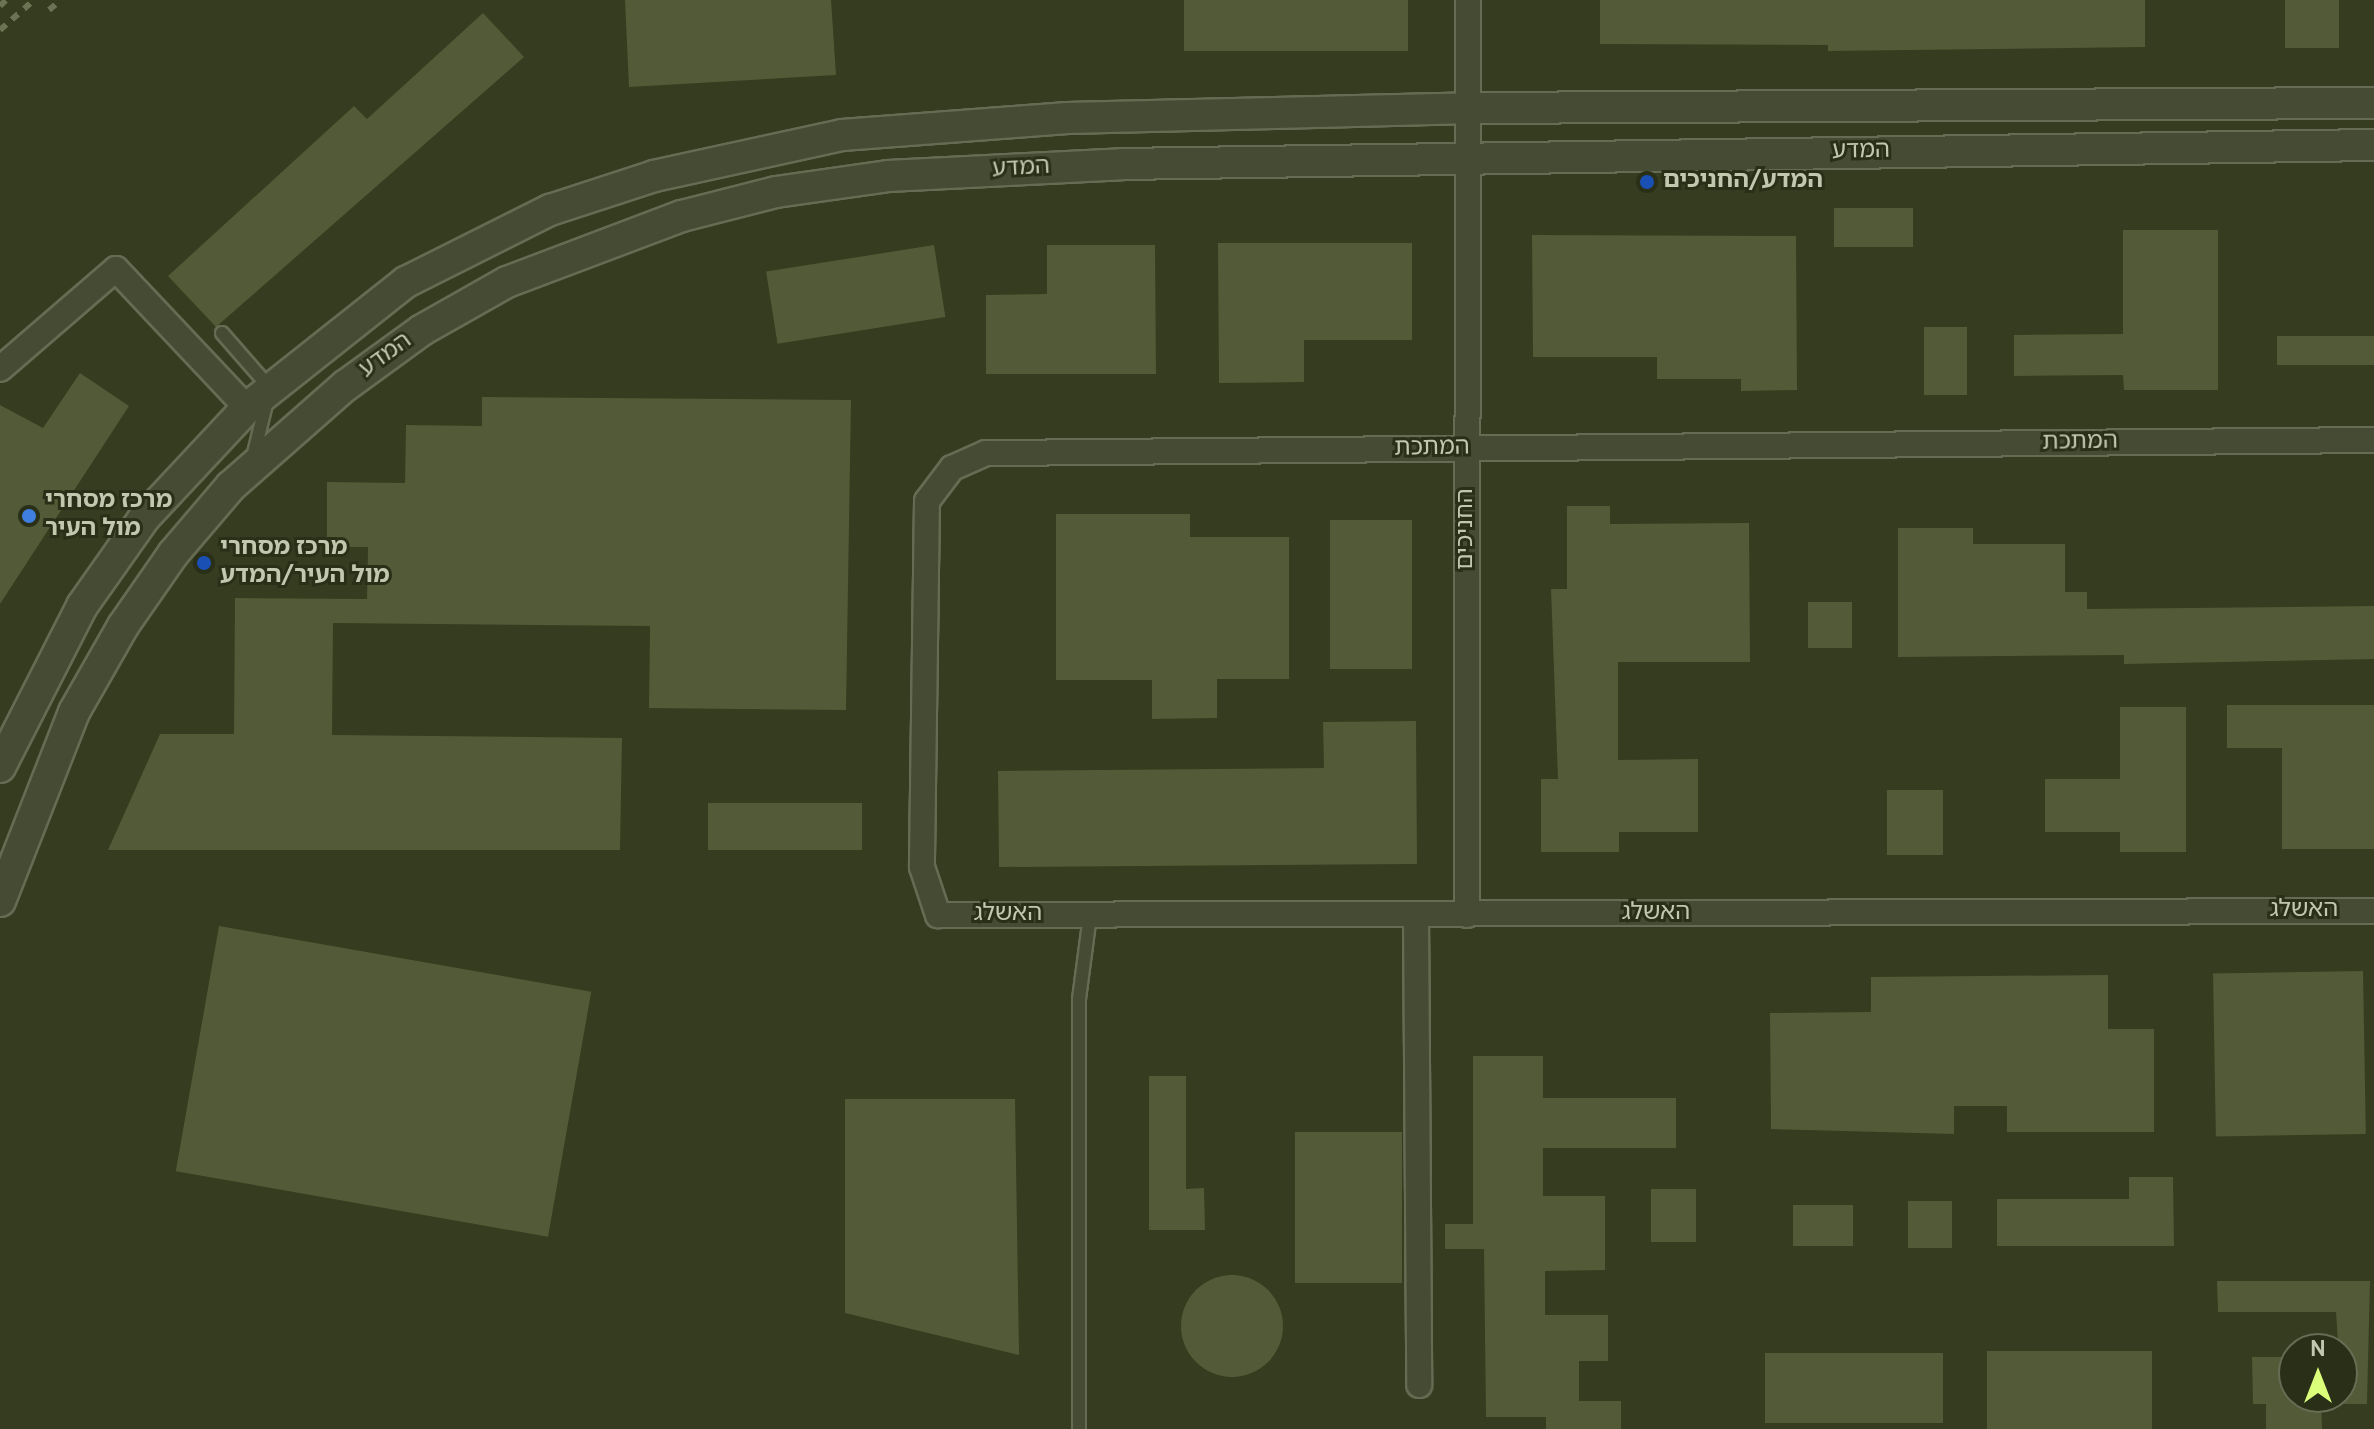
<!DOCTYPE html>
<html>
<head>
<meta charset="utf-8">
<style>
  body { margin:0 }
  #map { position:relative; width:2374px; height:1429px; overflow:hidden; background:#353c1f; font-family:Overpass,"Noto Sans Hebrew",sans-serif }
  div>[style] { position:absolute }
  .building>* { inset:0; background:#525a37; transform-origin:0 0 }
  .round { border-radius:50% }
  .roads { filter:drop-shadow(2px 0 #666c53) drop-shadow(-2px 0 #666c53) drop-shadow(0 2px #666c53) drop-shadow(0 -2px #666c53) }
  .service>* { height:12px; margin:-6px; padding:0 6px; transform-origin:6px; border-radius:6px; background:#464c33 }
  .minor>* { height:24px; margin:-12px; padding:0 12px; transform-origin:12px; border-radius:12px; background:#464c33 }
  .tertiary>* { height:30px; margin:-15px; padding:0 15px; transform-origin:15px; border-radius:15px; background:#464c33 }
  .rail>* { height:6px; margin-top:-3px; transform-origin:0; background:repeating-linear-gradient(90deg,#6c7354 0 8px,transparent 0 16px) }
  .dots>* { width:22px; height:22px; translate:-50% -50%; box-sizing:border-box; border:4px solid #2a3018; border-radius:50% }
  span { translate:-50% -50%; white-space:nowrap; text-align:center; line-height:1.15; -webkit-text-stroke:6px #2a3018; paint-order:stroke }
  .street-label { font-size:24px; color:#c1c8ad }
  .poi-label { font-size:24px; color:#c1c8ad; font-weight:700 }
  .left { translate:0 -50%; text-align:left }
  .north { position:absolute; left:2278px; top:1333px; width:80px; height:80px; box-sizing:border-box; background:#2a3018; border:2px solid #666d54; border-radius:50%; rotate:0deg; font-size:22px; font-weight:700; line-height:32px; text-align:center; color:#c1c8ad }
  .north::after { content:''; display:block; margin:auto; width:28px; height:36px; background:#dcff7b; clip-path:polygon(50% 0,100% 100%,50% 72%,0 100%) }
</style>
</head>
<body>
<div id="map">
  <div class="building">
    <div style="clip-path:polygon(625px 0,831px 0,836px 75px,629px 87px)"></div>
    <div style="left:1184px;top:0;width:224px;height:51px"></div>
    <div style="clip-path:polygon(1600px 0,2145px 0,2145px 47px,1828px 51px,1828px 45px,1600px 44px)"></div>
    <div style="left:2285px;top:0;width:54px;height:48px"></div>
    <div style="clip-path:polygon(483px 13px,524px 57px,216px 327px,168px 276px,354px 106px,367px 119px)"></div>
    <div style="left:1834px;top:208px;width:79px;height:39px"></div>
    <div style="clip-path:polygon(2123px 230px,2218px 230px,2218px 390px,2124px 390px,2123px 375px,2014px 376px,2014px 335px,2123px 334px)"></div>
    <div style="clip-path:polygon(1532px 235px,1796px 236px,1797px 390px,1741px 391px,1741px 379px,1657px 379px,1657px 357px,1533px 357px)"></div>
    <div style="clip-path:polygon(1218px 243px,1412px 243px,1412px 340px,1304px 340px,1304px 382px,1219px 383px)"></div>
    <div style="left:934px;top:245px;width:73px;height:170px;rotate:81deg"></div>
    <div style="clip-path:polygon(1047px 245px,1155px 245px,1156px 374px,986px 374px,986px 295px,1047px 294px)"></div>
    <div style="left:1924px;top:327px;width:43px;height:68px"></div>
    <div style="left:2277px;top:336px;width:97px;height:29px"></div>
    <div style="clip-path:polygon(80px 373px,129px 406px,0 604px,0 405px,43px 428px)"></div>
    <div style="clip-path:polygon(482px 397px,851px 400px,846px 710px,649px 708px,650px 626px,333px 623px,332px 735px,622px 738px,620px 850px,108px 850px,160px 734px,234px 734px,235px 598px,367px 599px,368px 547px,327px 547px,327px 482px,405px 483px,406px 425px,482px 426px)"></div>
    <div style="clip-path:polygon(1567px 506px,1610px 506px,1610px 524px,1749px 523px,1750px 662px,1618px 662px,1618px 760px,1698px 759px,1698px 832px,1619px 832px,1619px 852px,1541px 852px,1541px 779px,1558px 779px,1551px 589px,1567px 589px)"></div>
    <div style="clip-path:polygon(1056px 514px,1190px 514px,1190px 537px,1289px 537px,1289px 679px,1217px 679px,1217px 718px,1152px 719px,1152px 680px,1056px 680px)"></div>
    <div style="left:1330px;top:520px;width:82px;height:149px"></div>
    <div style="clip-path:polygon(1898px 528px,1973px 528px,1973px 544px,2065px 544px,2065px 592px,2087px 592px,2087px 609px,2374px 606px,2374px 659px,2124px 664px,2124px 655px,1898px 657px)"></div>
    <div style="left:1808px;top:602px;width:44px;height:46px"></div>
    <div style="clip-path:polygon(2227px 705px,2374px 705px,2374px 849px,2282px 849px,2282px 748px,2227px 748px)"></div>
    <div style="clip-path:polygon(2120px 707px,2186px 707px,2186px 852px,2120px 852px,2120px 832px,2045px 832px,2045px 779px,2120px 779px)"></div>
    <div style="clip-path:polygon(1416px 721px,1417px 864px,999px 867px,998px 771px,1324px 768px,1323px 722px)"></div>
    <div style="left:1943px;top:790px;width:65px;height:56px;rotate:90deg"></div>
    <div style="left:708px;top:803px;width:154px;height:47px"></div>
    <div style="left:219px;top:926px;width:378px;height:249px;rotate:10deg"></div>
    <div style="left:2363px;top:971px;width:163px;height:150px;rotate:89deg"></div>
    <div style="clip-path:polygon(2108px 975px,2108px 1029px,2154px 1029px,2154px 1132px,2007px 1132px,2007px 1106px,1954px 1106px,1954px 1134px,1771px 1129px,1770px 1013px,1871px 1012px,1871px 977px)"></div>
    <div style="clip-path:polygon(1473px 1056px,1543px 1056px,1543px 1098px,1676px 1098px,1676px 1148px,1543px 1148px,1543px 1196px,1605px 1196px,1605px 1270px,1545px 1271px,1545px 1315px,1608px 1315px,1608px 1361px,1579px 1361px,1579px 1401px,1621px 1401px,1621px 1429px,1546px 1429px,1546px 1417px,1486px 1417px,1484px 1249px,1445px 1249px,1445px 1224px,1473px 1224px)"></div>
    <div style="clip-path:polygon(1149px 1076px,1186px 1076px,1186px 1189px,1204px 1188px,1205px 1230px,1149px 1230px)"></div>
    <div style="clip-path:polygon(845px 1099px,1015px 1099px,1019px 1355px,845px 1313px)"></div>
    <div style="left:1295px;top:1132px;width:107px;height:151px"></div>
    <div style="clip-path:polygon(2129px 1177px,2173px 1177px,2174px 1246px,1997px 1246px,1997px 1199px,2129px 1199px)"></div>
    <div style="left:1651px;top:1189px;width:45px;height:53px"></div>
    <div style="left:1908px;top:1201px;width:44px;height:47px"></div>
    <div style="left:1793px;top:1205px;width:60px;height:41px"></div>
    <div class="round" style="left:1181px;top:1275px;width:102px;height:102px"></div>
    <div style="clip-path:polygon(2217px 1281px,2370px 1281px,2367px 1404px,2342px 1404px,2336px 1312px,2218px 1312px)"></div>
    <div style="left:1987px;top:1351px;width:165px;height:78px"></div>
    <div style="left:1943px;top:1353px;width:70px;height:178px;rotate:90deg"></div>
    <div style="clip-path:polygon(2252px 1357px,2294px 1357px,2294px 1397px,2321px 1397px,2322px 1429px,2266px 1429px,2266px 1404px,2253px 1404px)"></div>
  </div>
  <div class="roads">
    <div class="service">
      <div style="left:222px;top:333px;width:73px;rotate:48.9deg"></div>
      <div style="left:270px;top:388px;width:71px;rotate:103.8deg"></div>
      <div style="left:1079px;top:1429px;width:430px;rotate:-90deg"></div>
      <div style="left:1079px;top:999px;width:85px;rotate:-82.5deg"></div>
    </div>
    <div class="minor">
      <div style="left:0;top:369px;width:153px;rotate:-40.8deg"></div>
      <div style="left:116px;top:269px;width:191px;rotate:46.7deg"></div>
      <div style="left:2374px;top:440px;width:1388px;rotate:179.46deg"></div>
      <div style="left:986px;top:453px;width:37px;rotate:156deg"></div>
      <div style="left:952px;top:468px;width:41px;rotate:127.1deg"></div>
      <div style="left:927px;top:501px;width:366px;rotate:90.8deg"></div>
      <div style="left:922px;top:867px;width:51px;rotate:71.6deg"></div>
      <div style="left:938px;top:915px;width:1436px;rotate:-0.16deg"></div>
      <div style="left:1416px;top:915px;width:470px;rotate:89.6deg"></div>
      <div style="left:1467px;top:915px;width:915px;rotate:-89.94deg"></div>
    </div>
    <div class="tertiary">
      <div style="left:0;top:767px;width:181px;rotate:-63deg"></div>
      <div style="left:82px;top:606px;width:108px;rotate:-54.8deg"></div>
      <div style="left:144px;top:518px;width:151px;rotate:-46.9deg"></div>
      <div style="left:247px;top:408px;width:203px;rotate:-38.4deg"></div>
      <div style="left:406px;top:282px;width:161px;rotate:-26.6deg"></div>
      <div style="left:550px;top:210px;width:109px;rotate:-18.1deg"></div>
      <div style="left:654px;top:176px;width:192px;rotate:-12.3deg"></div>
      <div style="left:842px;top:135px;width:226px;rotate:-4.3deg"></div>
      <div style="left:1067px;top:118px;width:404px;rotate:-1.4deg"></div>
      <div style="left:1471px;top:108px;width:903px;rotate:-0.32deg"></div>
      <div style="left:0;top:901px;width:203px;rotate:-68.6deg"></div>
      <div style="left:74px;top:712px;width:99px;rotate:-60.3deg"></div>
      <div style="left:123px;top:626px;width:88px;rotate:-55.2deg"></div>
      <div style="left:173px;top:554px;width:89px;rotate:-49.5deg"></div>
      <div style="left:231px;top:486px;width:152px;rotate:-41.3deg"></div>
      <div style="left:345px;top:386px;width:95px;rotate:-36deg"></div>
      <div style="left:422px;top:330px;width:98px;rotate:-29.5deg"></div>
      <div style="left:507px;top:282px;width:187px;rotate:-20.7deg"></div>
      <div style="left:682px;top:216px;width:97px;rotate:-14.3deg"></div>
      <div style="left:776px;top:192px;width:113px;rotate:-8.1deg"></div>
      <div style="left:888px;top:176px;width:234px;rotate:-2.9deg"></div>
      <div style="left:1122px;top:164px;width:1252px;rotate:-0.87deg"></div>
    </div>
  </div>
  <div class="rail">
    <div style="left:0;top:6px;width:8px;rotate:-45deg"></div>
    <div style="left:49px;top:10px;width:16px;rotate:-40deg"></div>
    <div style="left:0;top:30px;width:45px;rotate:-41.4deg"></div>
  </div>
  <div class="dots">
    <div style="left:1647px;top:182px;background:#1a4fb4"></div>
    <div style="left:29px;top:516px;background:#3f7fe0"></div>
    <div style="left:204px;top:563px;background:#1a4fb4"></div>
  </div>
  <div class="street-label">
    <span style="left:1861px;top:152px;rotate:-1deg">המדע</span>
    <span style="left:1021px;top:169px;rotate:-3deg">המדע</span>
    <span style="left:386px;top:356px;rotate:-36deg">המדע</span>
    <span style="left:2080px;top:443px;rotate:-1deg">המתכת</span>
    <span style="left:1432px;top:449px;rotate:-1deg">המתכת</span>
    <span style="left:1467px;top:529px;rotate:-90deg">החניכים</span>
    <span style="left:2304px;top:911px">האשלג</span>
    <span style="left:1656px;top:914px">האשלג</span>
    <span style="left:1008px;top:915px">האשלג</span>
  </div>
  <div class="poi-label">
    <span class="left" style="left:1663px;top:182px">המדע/החניכים</span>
    <span class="left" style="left:45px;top:516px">מרכז מסחרי<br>מול העיר</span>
    <span class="left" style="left:220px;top:563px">מרכז מסחרי<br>מול העיר/המדע</span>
  </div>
  <div class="north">N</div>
</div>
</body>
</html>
